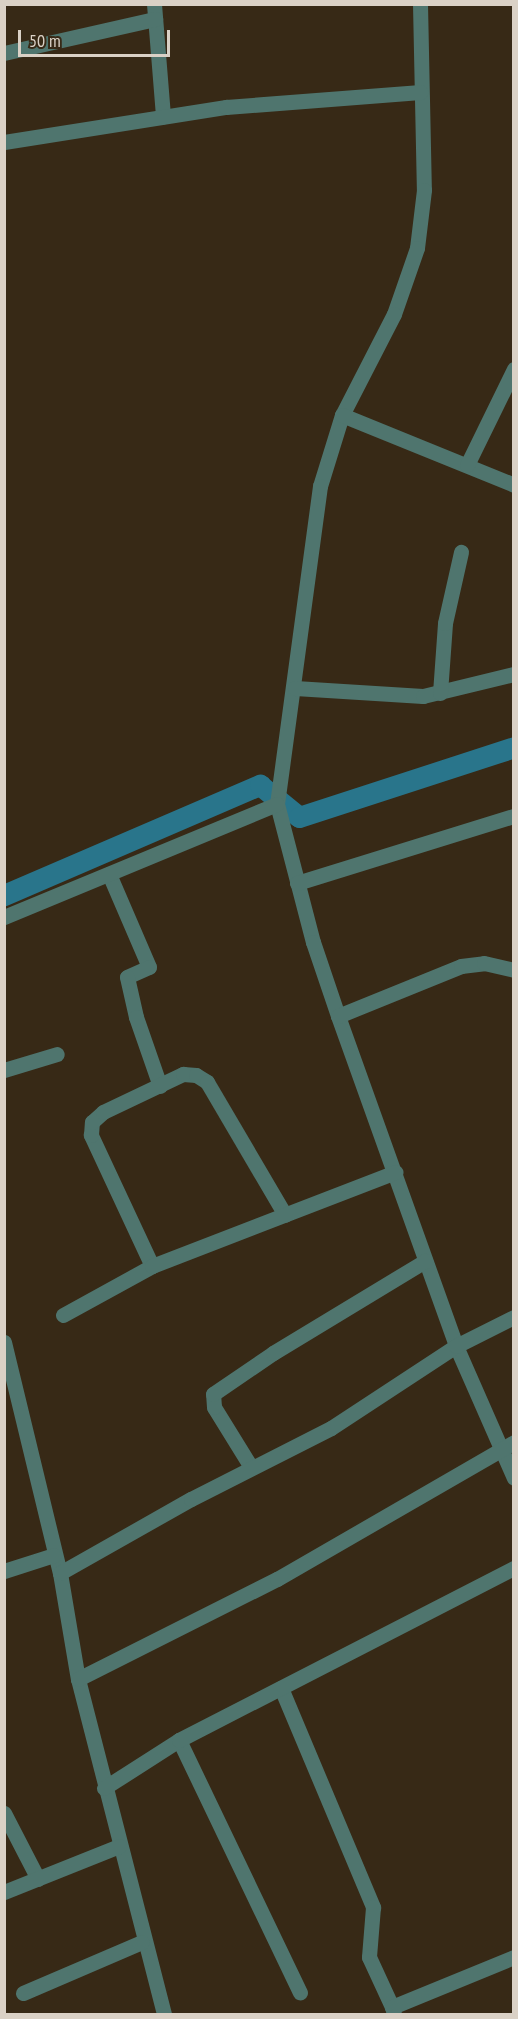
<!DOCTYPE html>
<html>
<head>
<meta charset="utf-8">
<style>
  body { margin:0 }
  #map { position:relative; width:518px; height:2019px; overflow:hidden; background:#372916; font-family:"PT Sans Narrow",sans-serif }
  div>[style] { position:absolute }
  .canal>* { height:21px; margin:-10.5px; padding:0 10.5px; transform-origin:10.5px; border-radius:10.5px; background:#29758b }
  .minor>* { height:15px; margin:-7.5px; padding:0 7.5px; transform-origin:7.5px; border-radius:7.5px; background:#4f756e }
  span { translate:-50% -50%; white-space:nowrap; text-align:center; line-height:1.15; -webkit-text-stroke:4.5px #372916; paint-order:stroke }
  .frame { position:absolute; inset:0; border:6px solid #dad1c6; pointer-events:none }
  .scale { position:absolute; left:18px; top:30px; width:152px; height:27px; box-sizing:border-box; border:3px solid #dad1c6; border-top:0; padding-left:8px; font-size:18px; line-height:21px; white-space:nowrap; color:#dad1c6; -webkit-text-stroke:4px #372916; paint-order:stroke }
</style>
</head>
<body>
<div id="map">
  <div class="canal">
    <div style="left:4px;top:895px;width:279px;rotate:-23.3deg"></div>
    <div style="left:260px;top:785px;width:50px;rotate:39.4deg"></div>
    <div style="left:299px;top:817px;width:226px;rotate:-18deg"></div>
  </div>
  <div class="minor">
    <div style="left:154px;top:4px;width:113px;rotate:85.4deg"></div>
    <div style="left:420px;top:4px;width:186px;rotate:88.8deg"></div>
    <div style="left:424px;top:190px;width:58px;rotate:96.9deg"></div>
    <div style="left:417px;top:248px;width:70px;rotate:109.2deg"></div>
    <div style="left:394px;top:314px;width:114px;rotate:117.2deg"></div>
    <div style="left:342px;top:415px;width:74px;rotate:107.2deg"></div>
    <div style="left:320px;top:486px;width:321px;rotate:97.7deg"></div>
    <div style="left:277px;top:804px;width:143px;rotate:75.4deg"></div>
    <div style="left:313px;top:942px;width:78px;rotate:71.3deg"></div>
    <div style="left:338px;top:1016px;width:350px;rotate:70.3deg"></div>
    <div style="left:456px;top:1346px;width:144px;rotate:66.3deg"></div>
    <div style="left:4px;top:53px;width:155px;rotate:-12.7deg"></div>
    <div style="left:4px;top:142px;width:225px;rotate:-9deg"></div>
    <div style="left:226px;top:107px;width:195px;rotate:-4.4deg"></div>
    <div style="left:342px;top:415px;width:186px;rotate:22.1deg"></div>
    <div style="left:467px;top:465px;width:107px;rotate:-63.9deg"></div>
    <div style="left:295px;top:688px;width:128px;rotate:3.6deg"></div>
    <div style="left:423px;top:696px;width:94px;rotate:-13.6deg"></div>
    <div style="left:440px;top:693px;width:70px;rotate:-85.9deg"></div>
    <div style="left:445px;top:623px;width:73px;rotate:-77.3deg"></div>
    <div style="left:109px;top:874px;width:101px;rotate:66.7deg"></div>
    <div style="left:149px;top:967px;width:24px;rotate:156deg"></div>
    <div style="left:127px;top:977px;width:41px;rotate:77.3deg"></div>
    <div style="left:136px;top:1017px;width:73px;rotate:70.8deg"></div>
    <div style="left:297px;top:883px;width:227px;rotate:-17.2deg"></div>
    <div style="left:4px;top:917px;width:295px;rotate:-22.5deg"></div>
    <div style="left:338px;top:1016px;width:133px;rotate:-22.1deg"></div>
    <div style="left:461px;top:966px;width:23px;rotate:-7deg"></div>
    <div style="left:484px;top:963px;width:31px;rotate:13deg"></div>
    <div style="left:4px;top:1070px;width:55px;rotate:-16.8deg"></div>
    <div style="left:152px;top:1266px;width:145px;rotate:-115deg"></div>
    <div style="left:91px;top:1135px;width:13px;rotate:-86deg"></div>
    <div style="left:92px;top:1122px;width:15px;rotate:-42deg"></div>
    <div style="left:103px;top:1112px;width:89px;rotate:-25.4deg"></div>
    <div style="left:183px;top:1074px;width:13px;rotate:4deg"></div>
    <div style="left:196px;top:1075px;width:13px;rotate:32deg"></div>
    <div style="left:207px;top:1082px;width:154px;rotate:59.6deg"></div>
    <div style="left:63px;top:1315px;width:102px;rotate:-28.8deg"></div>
    <div style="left:152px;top:1266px;width:261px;rotate:-21.1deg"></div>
    <div style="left:4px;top:1342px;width:238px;rotate:76.4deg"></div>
    <div style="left:60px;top:1573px;width:108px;rotate:80.4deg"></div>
    <div style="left:78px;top:1679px;width:346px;rotate:75.6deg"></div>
    <div style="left:251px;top:1467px;width:70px;rotate:-121.7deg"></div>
    <div style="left:214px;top:1407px;width:13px;rotate:-94deg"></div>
    <div style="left:213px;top:1394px;width:73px;rotate:-34.3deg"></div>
    <div style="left:273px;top:1353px;width:178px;rotate:-31.2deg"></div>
    <div style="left:4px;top:1571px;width:52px;rotate:-17.7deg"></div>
    <div style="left:60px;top:1573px;width:150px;rotate:-29.5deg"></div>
    <div style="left:191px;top:1499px;width:157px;rotate:-26.9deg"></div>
    <div style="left:331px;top:1428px;width:149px;rotate:-33.3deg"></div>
    <div style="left:456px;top:1346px;width:65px;rotate:-26.6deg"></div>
    <div style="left:78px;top:1679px;width:223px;rotate:-26.7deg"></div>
    <div style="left:277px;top:1579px;width:274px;rotate:-30deg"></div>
    <div style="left:281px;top:1688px;width:238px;rotate:67.2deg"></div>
    <div style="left:373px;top:1907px;width:50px;rotate:94.6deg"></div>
    <div style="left:369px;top:1957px;width:55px;rotate:65.3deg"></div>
    <div style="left:179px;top:1740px;width:280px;rotate:64.4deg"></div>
    <div style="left:104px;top:1788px;width:89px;rotate:-32.6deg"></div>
    <div style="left:179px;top:1740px;width:377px;rotate:-27.2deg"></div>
    <div style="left:4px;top:1813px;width:74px;rotate:62.7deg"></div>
    <div style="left:4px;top:1892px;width:124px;rotate:-21.8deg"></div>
    <div style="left:23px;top:1993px;width:129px;rotate:-23.2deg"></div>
    <div style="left:394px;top:2014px;width:7px;rotate:-106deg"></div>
    <div style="left:392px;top:2007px;width:132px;rotate:-22.3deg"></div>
  </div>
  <div class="frame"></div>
  <div class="scale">50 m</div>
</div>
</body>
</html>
